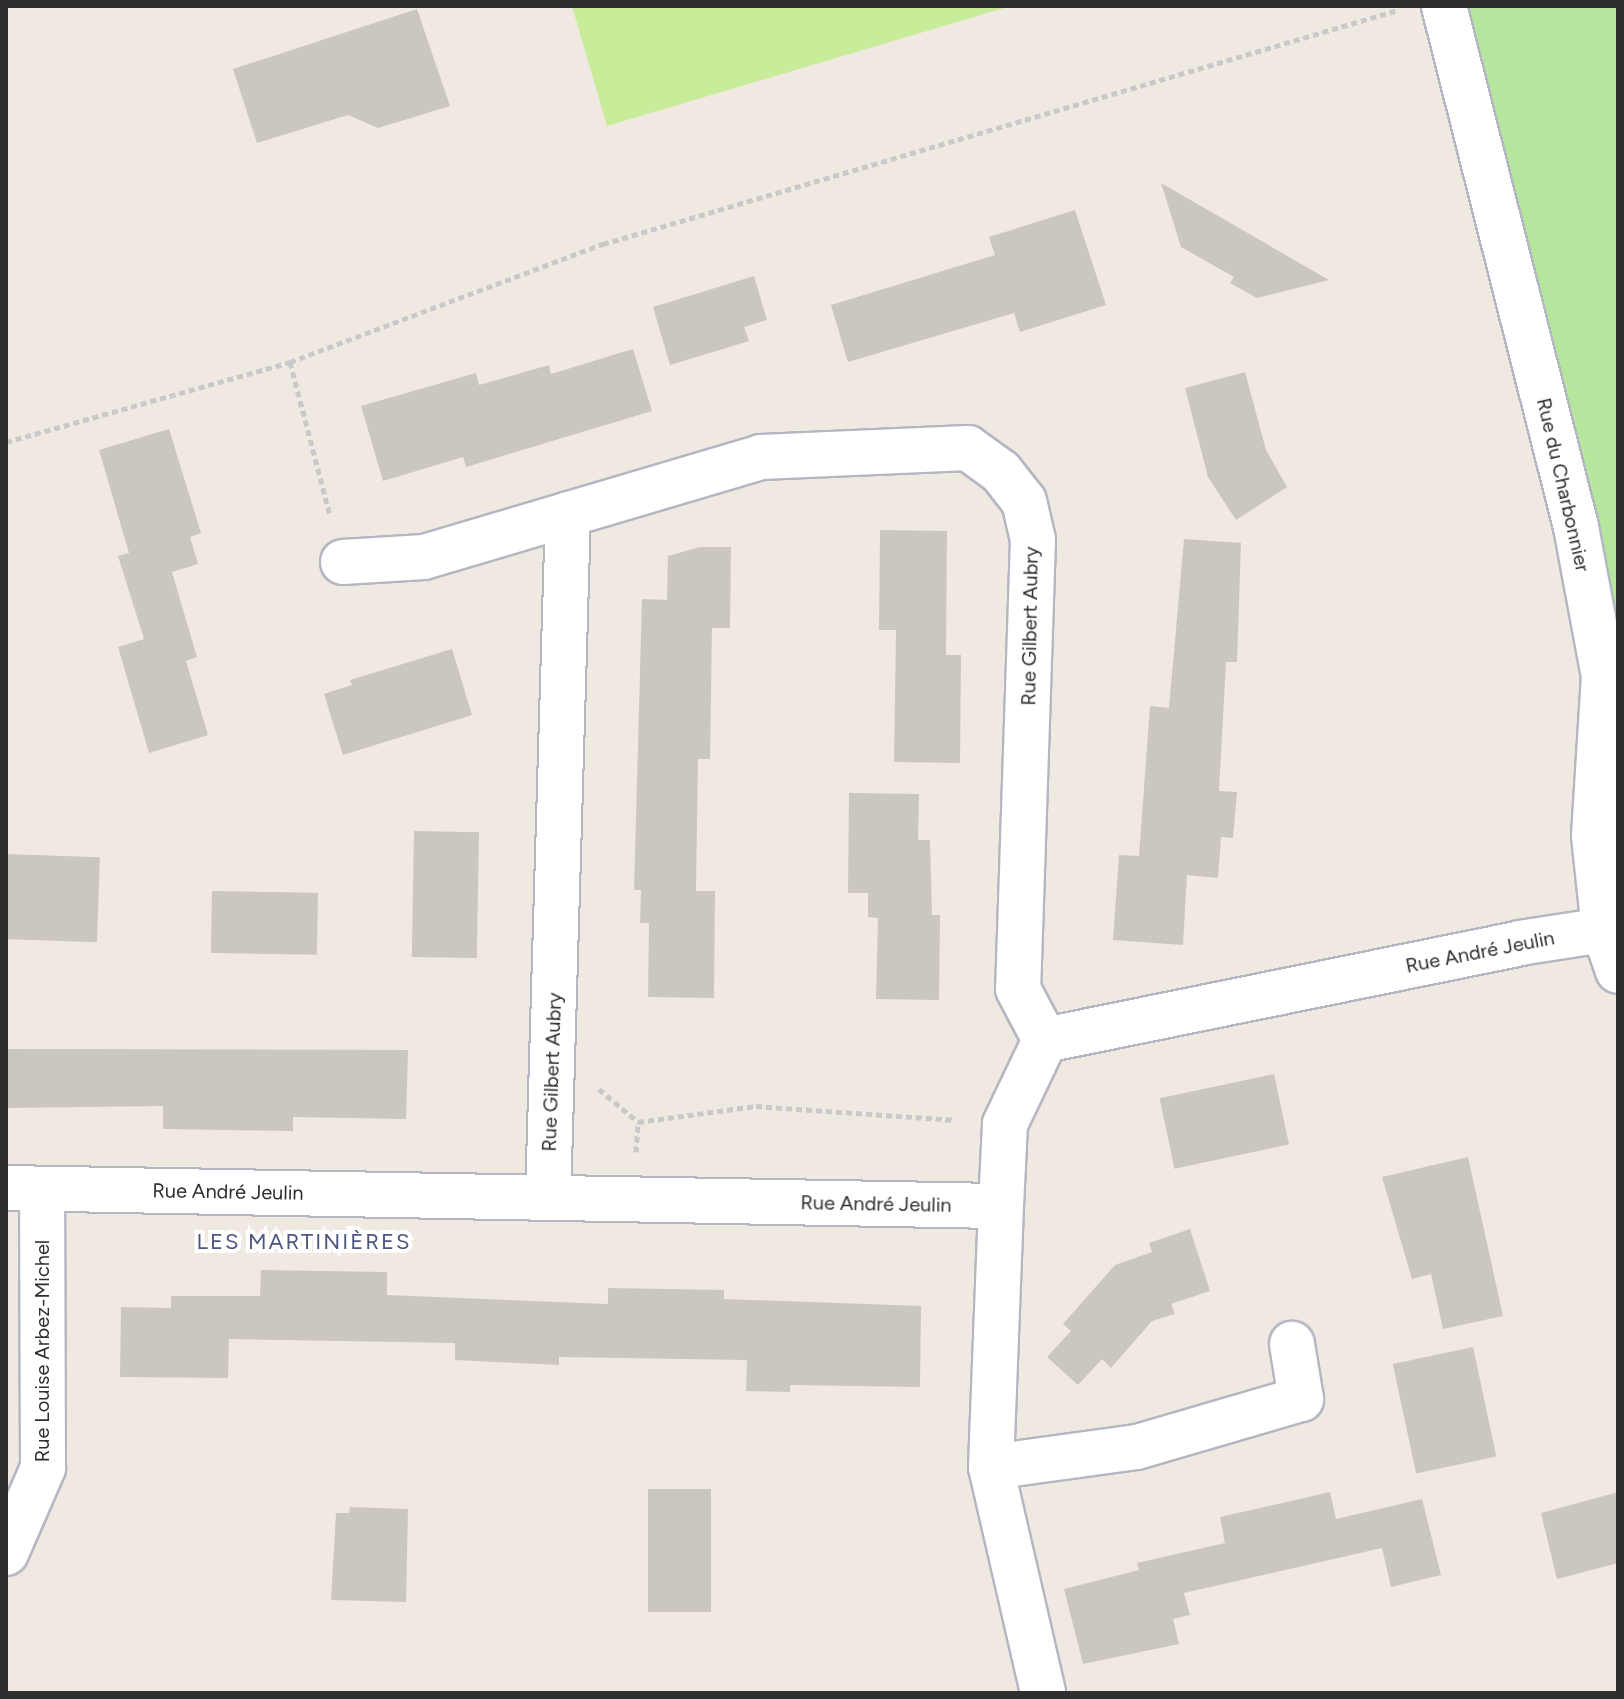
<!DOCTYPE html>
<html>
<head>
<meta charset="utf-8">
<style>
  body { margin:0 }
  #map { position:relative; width:1624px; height:1699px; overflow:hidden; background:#efe9e1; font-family:Figtree,sans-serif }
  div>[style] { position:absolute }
  .green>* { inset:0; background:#b6e59e }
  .pitch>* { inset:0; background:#c9ec9a }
  .building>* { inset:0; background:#cbc7bf; transform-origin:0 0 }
  .path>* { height:5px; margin-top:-2.5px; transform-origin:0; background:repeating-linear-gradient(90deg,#c9c9c9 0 6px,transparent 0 10px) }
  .roads { filter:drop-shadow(2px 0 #b4b7c1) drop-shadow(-2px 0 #b4b7c1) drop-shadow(0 2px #b4b7c1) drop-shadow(0 -2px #b4b7c1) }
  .minor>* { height:44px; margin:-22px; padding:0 22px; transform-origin:22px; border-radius:22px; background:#fff }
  span { translate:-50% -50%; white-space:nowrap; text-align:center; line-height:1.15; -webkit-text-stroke:8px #fff; paint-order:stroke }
  .street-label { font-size:20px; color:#2e2e2e }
  .neighbourhood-label { font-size:22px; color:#4d5680; letter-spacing:2px }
  .frame { position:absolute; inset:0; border:8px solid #2e2e2e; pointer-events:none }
</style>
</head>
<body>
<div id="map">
  <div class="green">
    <div style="clip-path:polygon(1466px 6px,1618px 6px,1618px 699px)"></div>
  </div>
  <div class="pitch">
    <div style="clip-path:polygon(572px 6px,1011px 6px,607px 126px)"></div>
  </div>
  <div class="building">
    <div style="clip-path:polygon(417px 9px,450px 106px,378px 128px,348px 115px,257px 143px,233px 69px)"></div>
    <div style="clip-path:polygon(1161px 183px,1329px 280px,1257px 298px,1230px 283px,1234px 277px,1181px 247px)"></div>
    <div style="clip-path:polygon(1075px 210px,1106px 305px,1020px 332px,1014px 313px,848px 362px,831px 305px,995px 255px,989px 237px)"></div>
    <div style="clip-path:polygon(754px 276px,767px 320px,744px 327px,749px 341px,670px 365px,653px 307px)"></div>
    <div style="clip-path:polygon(633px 349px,652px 411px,466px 467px,463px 457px,383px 481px,361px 406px,476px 373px,479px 385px,549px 365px,551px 374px)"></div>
    <div style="clip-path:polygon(1245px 372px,1266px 450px,1287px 487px,1236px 520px,1208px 477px,1185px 388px)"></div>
    <div style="clip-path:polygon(169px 429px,201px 533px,190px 537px,198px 564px,172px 572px,197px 657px,186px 661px,208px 735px,149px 753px,118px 647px,144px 639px,118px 556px,129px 553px,99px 450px)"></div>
    <div style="clip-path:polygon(880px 530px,947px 531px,946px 655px,961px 655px,960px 763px,894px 762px,896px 630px,879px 630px)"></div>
    <div style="clip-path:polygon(1184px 539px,1241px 543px,1237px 662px,1226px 662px,1219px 791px,1237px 792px,1233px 838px,1221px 837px,1218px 878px,1187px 875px,1183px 945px,1113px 940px,1119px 855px,1139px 856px,1150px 706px,1169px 708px)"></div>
    <div style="clip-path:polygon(700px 547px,731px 547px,730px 628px,712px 628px,710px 759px,698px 759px,696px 891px,715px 891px,714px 998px,648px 997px,649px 923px,640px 923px,641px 890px,634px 890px,642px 599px,667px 600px,668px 556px)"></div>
    <div style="clip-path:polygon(452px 649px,472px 715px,343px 755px,324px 694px,352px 685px,350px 680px)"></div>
    <div style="clip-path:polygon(849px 793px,919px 794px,918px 840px,930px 840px,932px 915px,940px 915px,939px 1000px,876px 999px,878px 918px,868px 917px,868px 893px,848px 893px)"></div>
    <div style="left:414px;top:831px;width:65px;height:126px;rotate:1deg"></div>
    <div style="left:6px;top:854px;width:94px;height:85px;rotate:2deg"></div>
    <div style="left:212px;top:891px;width:106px;height:62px;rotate:1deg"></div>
    <div style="clip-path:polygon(6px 1049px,408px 1050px,406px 1119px,293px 1117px,293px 1131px,163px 1129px,163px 1106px,6px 1108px)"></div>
    <div style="left:1274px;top:1074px;width:72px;height:117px;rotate:78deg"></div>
    <div style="clip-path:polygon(1468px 1157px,1503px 1316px,1443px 1329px,1431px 1274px,1412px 1279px,1382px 1177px)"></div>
    <div style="clip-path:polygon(1190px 1229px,1210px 1291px,1171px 1304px,1175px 1314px,1152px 1321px,1111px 1368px,1102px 1359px,1078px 1385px,1047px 1357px,1071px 1331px,1063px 1324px,1115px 1265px,1152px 1252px,1149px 1243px)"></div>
    <div style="clip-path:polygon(261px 1270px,387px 1272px,387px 1295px,608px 1304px,608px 1288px,724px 1290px,724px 1299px,921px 1306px,920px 1387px,790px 1385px,790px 1392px,746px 1391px,747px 1360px,559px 1357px,559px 1365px,455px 1360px,455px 1343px,229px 1339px,228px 1378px,120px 1377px,121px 1307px,171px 1308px,171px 1296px,260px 1296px)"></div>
    <div style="left:1473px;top:1347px;width:112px;height:82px;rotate:78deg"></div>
    <div style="left:648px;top:1489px;width:63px;height:123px"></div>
    <div style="clip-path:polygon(1330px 1492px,1336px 1519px,1422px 1499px,1441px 1575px,1391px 1587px,1382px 1548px,1184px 1593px,1190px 1615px,1173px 1619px,1179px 1644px,1083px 1664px,1064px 1589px,1139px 1570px,1137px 1563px,1225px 1543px,1220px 1517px)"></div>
    <div style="clip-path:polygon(1618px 1492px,1618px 1563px,1557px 1579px,1541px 1513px)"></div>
    <div style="clip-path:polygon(350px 1507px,408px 1509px,406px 1602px,331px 1600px,336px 1513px,349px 1513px)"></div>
  </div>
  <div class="path">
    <div style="left:290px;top:362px;width:159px;rotate:75.4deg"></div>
    <div style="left:6px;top:442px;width:295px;rotate:-15.7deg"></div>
    <div style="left:290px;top:362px;width:335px;rotate:-20.7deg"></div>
    <div style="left:603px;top:244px;width:829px;rotate:-16.4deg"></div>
    <div style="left:599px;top:1089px;width:51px;rotate:40.2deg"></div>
    <div style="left:636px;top:1152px;width:30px;rotate:-86deg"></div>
    <div style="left:638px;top:1122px;width:119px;rotate:-7.7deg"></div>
    <div style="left:756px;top:1106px;width:200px;rotate:4deg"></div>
  </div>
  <div class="roads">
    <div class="minor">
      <div style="left:1444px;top:6px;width:537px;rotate:75.78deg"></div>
      <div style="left:1576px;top:527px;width:152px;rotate:79.4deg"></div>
      <div style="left:1604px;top:676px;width:160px;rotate:93.6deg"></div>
      <div style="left:1594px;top:836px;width:95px;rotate:83.9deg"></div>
      <div style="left:1604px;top:930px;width:43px;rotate:71.1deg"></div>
      <div style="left:343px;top:562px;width:81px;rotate:-3.5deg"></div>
      <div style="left:424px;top:557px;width:352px;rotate:-16.5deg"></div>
      <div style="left:761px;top:457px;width:207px;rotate:-2.5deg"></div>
      <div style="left:968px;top:448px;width:41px;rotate:36deg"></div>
      <div style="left:1001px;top:472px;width:37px;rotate:52deg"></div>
      <div style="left:1024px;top:501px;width:40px;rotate:77deg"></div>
      <div style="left:1033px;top:540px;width:449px;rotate:91.9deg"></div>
      <div style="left:1018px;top:989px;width:58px;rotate:62.1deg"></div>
      <div style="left:1045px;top:1040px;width:485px;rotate:-11.5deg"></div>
      <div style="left:1520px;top:943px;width:85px;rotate:-8.8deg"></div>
      <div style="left:6px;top:1188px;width:995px;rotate:1.04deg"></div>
      <div style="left:1001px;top:1206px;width:82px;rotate:-87.2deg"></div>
      <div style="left:1005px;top:1124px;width:93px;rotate:-64.5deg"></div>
      <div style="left:548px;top:1198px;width:684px;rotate:-88.33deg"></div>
      <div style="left:1001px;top:1206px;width:261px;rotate:92.2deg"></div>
      <div style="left:991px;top:1467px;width:232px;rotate:77deg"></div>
      <div style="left:991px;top:1467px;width:147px;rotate:-7.8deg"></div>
      <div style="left:1137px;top:1447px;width:171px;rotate:-16.3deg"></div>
      <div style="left:1301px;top:1399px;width:56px;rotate:-99.3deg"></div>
      <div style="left:6px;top:1553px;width:93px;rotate:-66.5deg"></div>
      <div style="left:43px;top:1468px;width:279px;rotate:-90.2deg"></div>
    </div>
  </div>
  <div class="street-label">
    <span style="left:1563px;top:485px;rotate:77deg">Rue du Charbonnier</span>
    <span style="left:1030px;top:626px;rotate:-89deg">Rue Gilbert Aubry</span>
    <span style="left:1480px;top:952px;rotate:-11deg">Rue André Jeulin</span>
    <span style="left:552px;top:1072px;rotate:-88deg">Rue Gilbert Aubry</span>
    <span style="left:228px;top:1192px;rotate:1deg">Rue André Jeulin</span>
    <span style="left:876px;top:1204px;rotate:1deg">Rue André Jeulin</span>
    <span style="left:42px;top:1351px;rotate:-90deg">Rue Louise Arbez-Michel</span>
  </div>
  <div class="neighbourhood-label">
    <span style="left:304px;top:1242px">LES MARTINIÈRES</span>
  </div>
  <div class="frame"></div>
</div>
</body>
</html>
